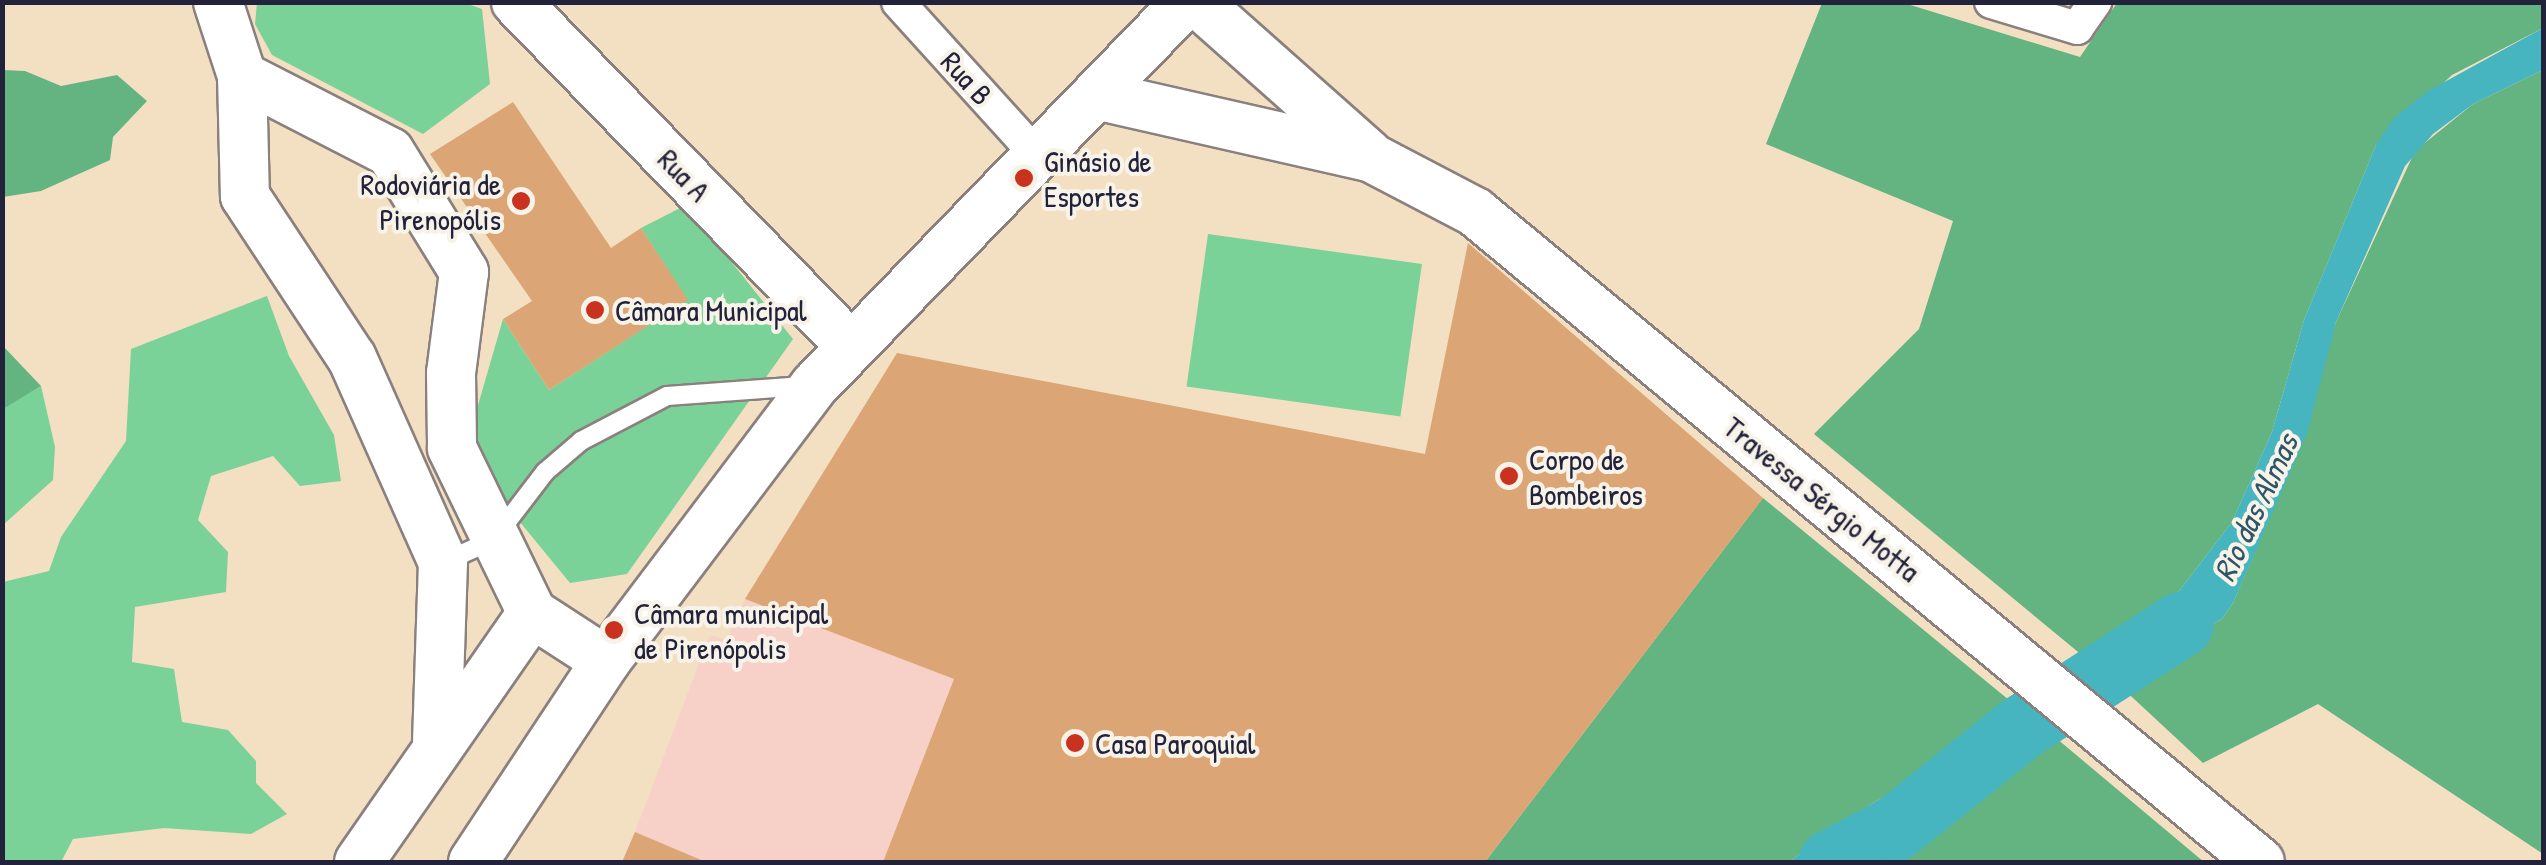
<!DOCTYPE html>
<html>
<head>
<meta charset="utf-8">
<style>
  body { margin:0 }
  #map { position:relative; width:2546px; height:865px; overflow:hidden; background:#f3dfc2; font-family:"Patrick Hand",sans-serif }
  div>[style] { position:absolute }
  .built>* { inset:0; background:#f7d1c7 }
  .green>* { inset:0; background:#7ad298; transform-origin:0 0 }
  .forest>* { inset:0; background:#63b480 }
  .water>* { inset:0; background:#46b5bf }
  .river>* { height:65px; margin:-32.5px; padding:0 32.5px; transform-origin:32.5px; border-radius:32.5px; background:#46b5bf }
  .building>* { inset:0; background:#dca576 }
  .roads { filter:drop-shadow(2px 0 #8a807e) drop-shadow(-2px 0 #8a807e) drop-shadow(0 2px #8a807e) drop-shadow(0 -2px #8a807e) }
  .lane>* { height:18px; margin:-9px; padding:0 9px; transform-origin:9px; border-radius:9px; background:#fff }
  .street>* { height:32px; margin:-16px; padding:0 16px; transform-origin:16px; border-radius:16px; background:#fff }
  .secondary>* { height:48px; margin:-24px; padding:0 24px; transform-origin:24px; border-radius:24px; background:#fff }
  .dots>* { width:28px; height:28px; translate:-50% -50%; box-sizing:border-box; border:5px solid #f7f3e8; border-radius:50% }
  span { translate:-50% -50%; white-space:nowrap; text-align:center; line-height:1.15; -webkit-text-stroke:8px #f7f3e8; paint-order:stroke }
  .street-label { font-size:30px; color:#22223b }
  .poi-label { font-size:30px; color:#22223b }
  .left { translate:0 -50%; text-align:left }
  .right { translate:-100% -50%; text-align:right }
  .water-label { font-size:32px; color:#2f5569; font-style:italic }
  .frame { position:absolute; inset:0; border:5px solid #22223b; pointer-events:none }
</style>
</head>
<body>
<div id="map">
  <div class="built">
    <div style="clip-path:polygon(745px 599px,954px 679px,883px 862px,706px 862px,635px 832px,710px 635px,727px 640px)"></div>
  </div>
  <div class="green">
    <div style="clip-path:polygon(257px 3px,462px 2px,482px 9px,490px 84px,423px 134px,272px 55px,255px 24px)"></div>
    <div style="clip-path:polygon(686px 205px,793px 339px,627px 574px,570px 583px,474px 466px,476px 412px,503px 319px,549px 390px,687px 300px,641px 228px)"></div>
    <div style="left:1208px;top:234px;width:216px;height:154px;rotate:8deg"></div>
    <div style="clip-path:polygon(267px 296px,289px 356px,334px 435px,341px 481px,300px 486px,273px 456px,211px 476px,198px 520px,228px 552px,226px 592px,135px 607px,132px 662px,174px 669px,182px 722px,228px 730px,256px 761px,256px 783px,287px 814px,251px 834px,164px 828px,73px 839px,61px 862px,3px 862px,3px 582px,49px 571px,61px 537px,126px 441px,131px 349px)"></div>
    <div style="clip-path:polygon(41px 386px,55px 447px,53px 480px,3px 525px,2px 409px)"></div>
  </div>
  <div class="forest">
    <div style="clip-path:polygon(1822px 3px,1904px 3px,2080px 57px,2117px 3px,2543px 3px,2543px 28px,2452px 75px,2376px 145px,2304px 320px,2272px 432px,2232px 522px,2173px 599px,2089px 661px,1814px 434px,1919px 329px,1953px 221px,1766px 144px)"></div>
    <div style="clip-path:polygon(3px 70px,25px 71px,61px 86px,117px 75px,147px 101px,113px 137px,110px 160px,41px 191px,3px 197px)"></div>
    <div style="clip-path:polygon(2543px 70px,2543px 854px,2318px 704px,2203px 763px,2118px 684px,2143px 675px,2185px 638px,2222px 619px,2233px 603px,2281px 491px,2336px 322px,2415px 151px,2473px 104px)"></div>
    <div style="clip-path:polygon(3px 346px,41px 386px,3px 409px,2px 409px)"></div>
    <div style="clip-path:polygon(1763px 498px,2015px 705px,1937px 768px,1873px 803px,1789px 862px,1485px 862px)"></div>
    <div style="clip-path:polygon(2050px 733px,2204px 862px,1887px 862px,2004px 781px)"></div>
  </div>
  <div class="water">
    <div style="clip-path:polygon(2543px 28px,2543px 70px,2473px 104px,2433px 134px,2405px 166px,2336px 322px,2307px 434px,2233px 603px,2222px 619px,2185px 638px,2143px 675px,2118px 684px,2089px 661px,2173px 599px,2232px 522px,2272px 432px,2304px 320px,2376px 145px,2393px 119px,2428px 91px)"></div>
    <div style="clip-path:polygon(2015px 705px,2050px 733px,2004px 781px,1887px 862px,1789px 862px,1873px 803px,1937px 768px)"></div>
  </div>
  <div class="river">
    <div style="left:1830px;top:862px;width:73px;rotate:-27.6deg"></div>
    <div style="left:1895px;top:828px;width:161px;rotate:-38.7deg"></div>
    <div style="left:2021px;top:727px;width:190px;rotate:-32.8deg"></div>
  </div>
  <div class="building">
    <div style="clip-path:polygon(513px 102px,611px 248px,641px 228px,688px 300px,549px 390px,503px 319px,532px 301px,430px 154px)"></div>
    <div style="clip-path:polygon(1468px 243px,1763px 498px,1485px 862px,883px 862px,954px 679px,745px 599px,897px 353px,1425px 454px)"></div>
    <div style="clip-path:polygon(635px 832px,706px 862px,622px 862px)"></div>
  </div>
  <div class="roads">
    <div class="lane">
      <div style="left:446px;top:561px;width:51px;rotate:-24.1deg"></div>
      <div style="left:493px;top:540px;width:86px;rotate:-52.6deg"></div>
      <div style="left:545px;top:472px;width:48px;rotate:-40.7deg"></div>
      <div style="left:581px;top:441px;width:97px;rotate:-27.6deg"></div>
      <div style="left:667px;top:396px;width:137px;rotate:-4.2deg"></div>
    </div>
    <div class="street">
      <div style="left:898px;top:2px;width:205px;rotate:47.8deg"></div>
      <div style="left:1991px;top:2px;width:90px;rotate:16.8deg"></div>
      <div style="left:2077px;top:28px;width:32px;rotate:-55deg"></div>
    </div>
    <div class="secondary">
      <div style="left:218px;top:2px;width:78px;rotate:72deg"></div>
      <div style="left:242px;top:76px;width:120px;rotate:88.6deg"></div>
      <div style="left:245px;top:196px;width:194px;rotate:56.6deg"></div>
      <div style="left:352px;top:358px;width:223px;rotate:66deg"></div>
      <div style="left:443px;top:562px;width:179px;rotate:91.9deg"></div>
      <div style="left:516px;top:2px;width:481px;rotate:45.8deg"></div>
      <div style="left:1197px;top:2px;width:229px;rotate:41.6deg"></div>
      <div style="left:242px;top:76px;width:166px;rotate:27.2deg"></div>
      <div style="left:390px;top:152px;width:141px;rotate:58.3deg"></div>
      <div style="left:464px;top:272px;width:102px;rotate:97.3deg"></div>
      <div style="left:451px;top:373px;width:75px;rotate:89.2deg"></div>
      <div style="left:452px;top:448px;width:183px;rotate:64.1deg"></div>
      <div style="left:532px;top:613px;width:88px;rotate:33deg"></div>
      <div style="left:1096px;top:95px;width:281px;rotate:12.8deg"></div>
      <div style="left:1370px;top:157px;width:119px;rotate:27.6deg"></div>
      <div style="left:1475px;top:212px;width:1019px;rotate:39.63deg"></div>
      <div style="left:359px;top:862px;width:303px;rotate:-55.2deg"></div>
      <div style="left:473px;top:862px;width:241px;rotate:-56.5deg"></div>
      <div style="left:606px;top:661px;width:346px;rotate:-52.9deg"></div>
      <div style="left:815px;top:385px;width:533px;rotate:-45.91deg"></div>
    </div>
  </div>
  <div class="dots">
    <div style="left:1024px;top:178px;background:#c8321e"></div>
    <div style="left:521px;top:201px;background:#c8321e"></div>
    <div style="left:595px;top:310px;background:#c8321e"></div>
    <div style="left:1509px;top:476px;background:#c8321e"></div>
    <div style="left:614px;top:630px;background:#c8321e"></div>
    <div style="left:1075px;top:743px;background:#c8321e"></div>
  </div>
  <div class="street-label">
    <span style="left:967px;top:78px;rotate:48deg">Rua B</span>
    <span style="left:684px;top:175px;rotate:46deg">Rua A</span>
    <span style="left:1822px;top:499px;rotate:39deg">Travessa Sérgio Motta</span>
  </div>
  <div class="poi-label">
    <span class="left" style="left:1044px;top:178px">Ginásio de<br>Esportes</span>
    <span class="right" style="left:501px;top:201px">Rodoviária de<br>Pirenopólis</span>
    <span class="left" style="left:615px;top:310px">Câmara Municipal</span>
    <span class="left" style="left:1529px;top:476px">Corpo de<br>Bombeiros</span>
    <span class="left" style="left:634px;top:630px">Câmara municipal<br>de Pirenópolis</span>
    <span class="left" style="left:1095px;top:743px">Casa Paroquial</span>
  </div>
  <div class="water-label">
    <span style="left:2256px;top:508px;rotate:-65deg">Rio das Almas</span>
  </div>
  <div class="frame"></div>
</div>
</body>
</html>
